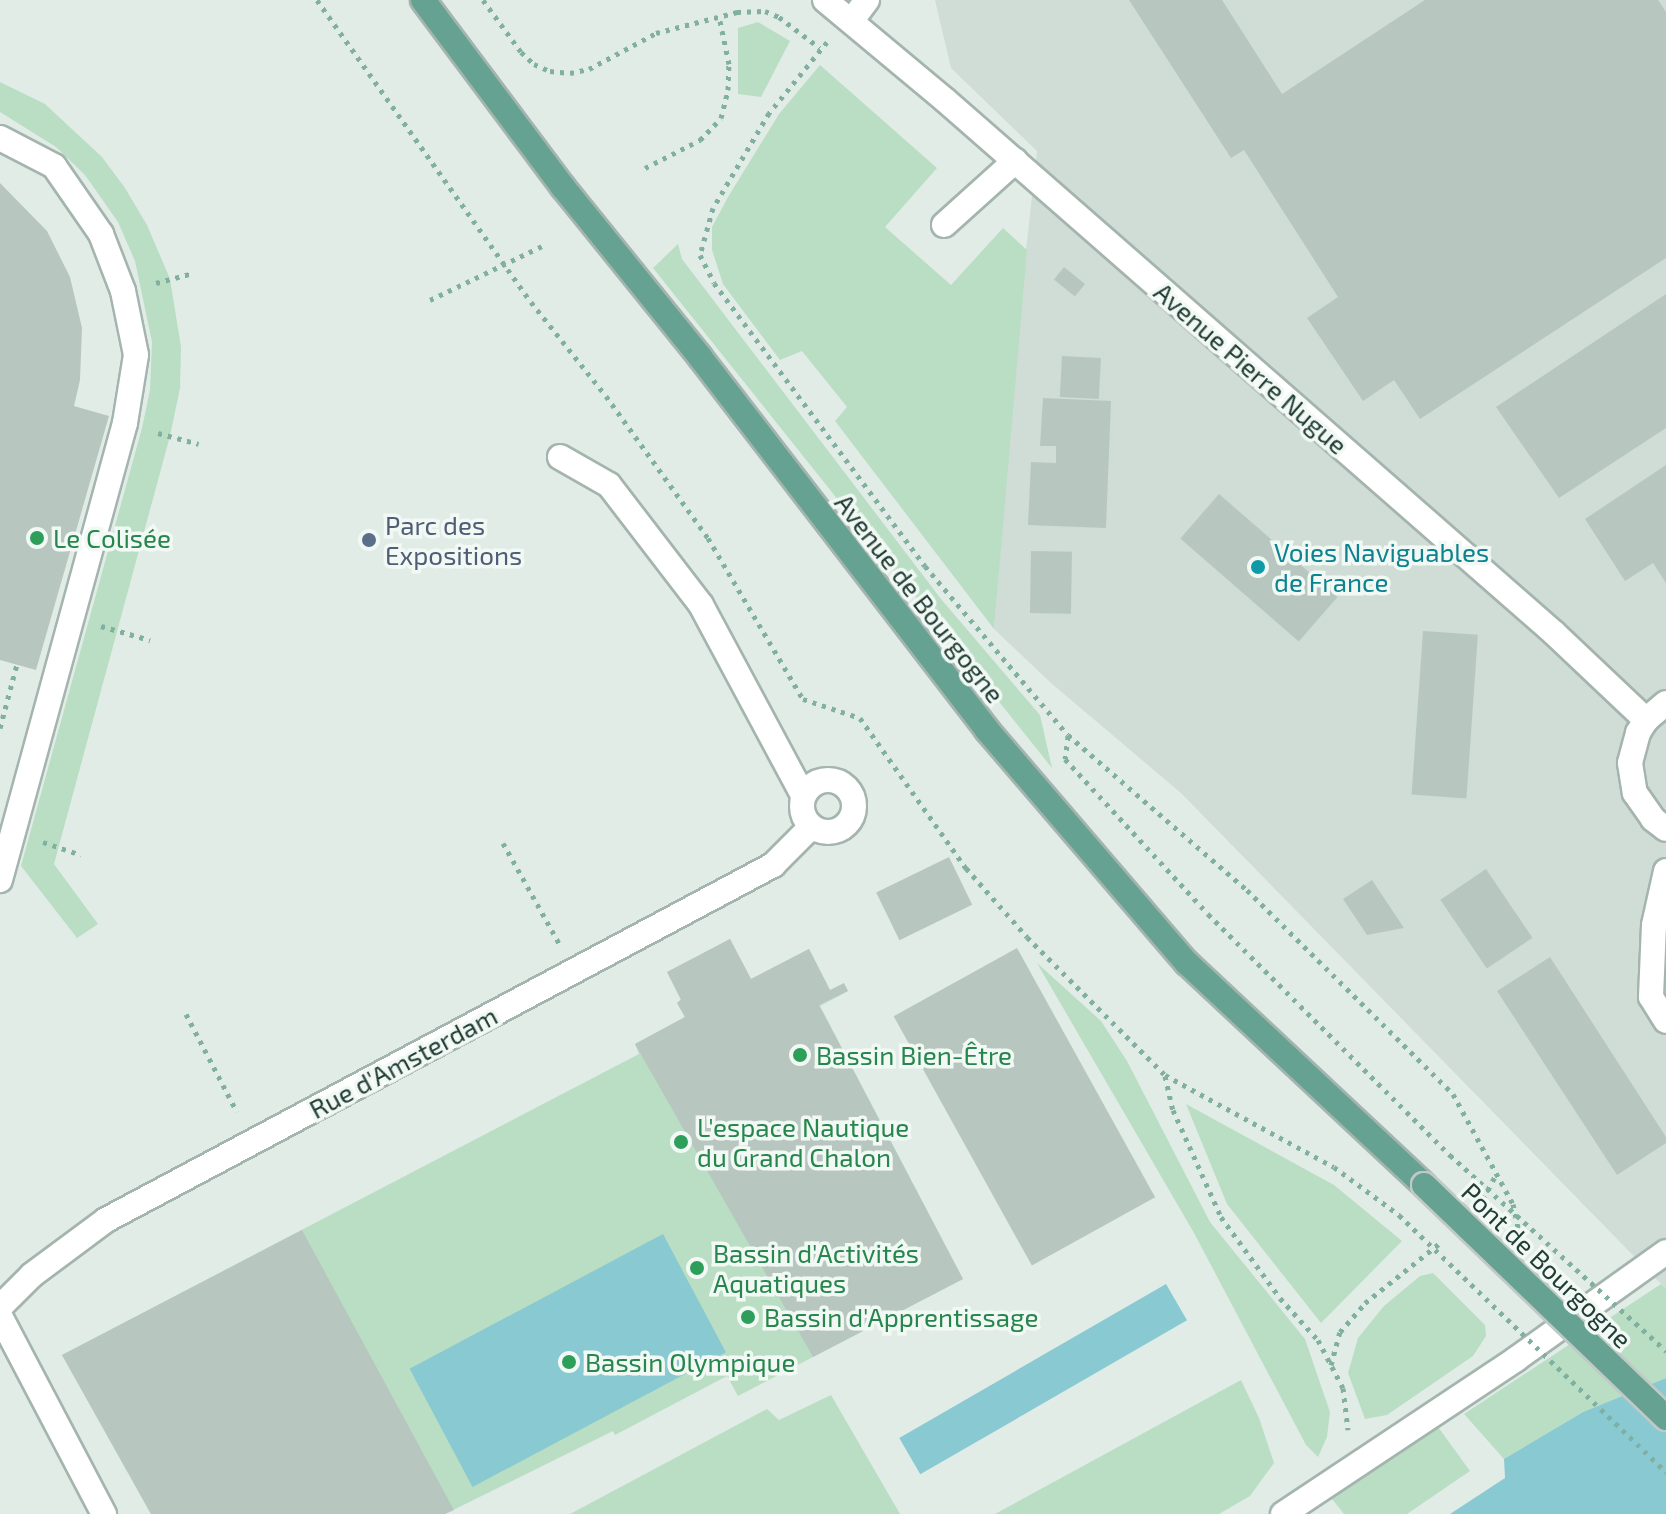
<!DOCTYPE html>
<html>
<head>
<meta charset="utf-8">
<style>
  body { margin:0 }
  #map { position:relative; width:1666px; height:1514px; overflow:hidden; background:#e1ece7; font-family:"Exo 2",sans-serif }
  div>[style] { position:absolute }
  .built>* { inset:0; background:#d0dcd6 }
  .green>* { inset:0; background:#badec3 }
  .water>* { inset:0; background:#89c9d2; transform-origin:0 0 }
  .building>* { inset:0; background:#b7c7c0; transform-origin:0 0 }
  .path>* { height:5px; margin-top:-2.5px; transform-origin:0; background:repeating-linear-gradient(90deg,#81b0a0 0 4px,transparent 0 10px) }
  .roads { filter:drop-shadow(2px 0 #a4b4ae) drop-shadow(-2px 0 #a4b4ae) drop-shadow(0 2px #a4b4ae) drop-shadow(0 -2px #a4b4ae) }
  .minor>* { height:24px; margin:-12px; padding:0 12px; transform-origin:12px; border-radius:12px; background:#fff }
  .minor>.ring { margin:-12px; padding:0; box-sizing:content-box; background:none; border:24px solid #fff; border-radius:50% }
  .major>* { height:24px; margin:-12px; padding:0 12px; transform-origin:12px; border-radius:12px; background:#65a291 }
  .path-bridge>* { height:5px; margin-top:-2.5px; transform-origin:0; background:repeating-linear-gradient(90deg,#81b0a0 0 4px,transparent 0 10px) }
  .bridges { filter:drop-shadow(2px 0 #c1c9c6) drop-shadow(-2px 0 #c1c9c6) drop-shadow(0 2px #c1c9c6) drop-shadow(0 -2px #c1c9c6) }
  .major-bridge>* { height:24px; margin:-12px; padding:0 12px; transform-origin:12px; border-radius:12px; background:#65a291 }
  .dots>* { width:22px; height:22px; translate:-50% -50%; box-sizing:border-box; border:4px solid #f2f9f5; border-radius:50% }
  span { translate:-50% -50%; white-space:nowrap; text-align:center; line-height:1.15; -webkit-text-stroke:7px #f2f9f5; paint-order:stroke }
  .street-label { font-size:26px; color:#213d35 }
  .service-label { font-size:26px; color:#4e5e75 }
  .left { translate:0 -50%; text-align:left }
  .leisure-label { font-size:26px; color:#27864d }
  .culture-label { font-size:26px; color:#0d838f }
</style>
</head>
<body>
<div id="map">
  <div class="built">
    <div style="clip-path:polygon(935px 0,1666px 0,1666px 1289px,1181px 793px,1051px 683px,994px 629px,1021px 296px,1037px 151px,951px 68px)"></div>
  </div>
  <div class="green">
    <div style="clip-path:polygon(758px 22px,790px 41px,761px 97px,738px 94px,738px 28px)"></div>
    <div style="clip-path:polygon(820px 65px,937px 168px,885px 227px,951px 285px,1003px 228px,1027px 250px,994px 629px,835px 421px,847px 407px,802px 351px,780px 360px,723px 284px,712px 250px,712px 227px,728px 197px,779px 114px)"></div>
    <div style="clip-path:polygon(0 82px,45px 104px,102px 157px,125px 188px,147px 225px,170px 279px,181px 347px,180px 388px,170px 436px,54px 864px,98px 924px,77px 938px,21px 866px,142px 428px,150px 390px,152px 342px,135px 261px,118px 222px,85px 175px,56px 147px,0 112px)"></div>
    <div style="clip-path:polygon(678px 244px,682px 259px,941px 599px,1040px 715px,1052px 768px,653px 268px)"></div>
    <div style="clip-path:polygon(730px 939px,751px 979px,809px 949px,830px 990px,848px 991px,820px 1006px,963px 1279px,738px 1396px,727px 1376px,615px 1435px,613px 1431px,445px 1514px,151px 1514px,62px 1355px,639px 1054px,635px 1044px,685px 1017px,677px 1003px,681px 999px,667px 972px)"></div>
    <div style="clip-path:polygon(1037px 963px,1101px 1021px,1127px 1061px,1210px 1222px,1305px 1339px,1330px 1412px,1327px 1437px,1318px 1457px,1306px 1445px,1194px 1233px)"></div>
    <div style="clip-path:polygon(1186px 1104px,1334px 1185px,1402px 1241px,1321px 1323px,1227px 1204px)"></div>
    <div style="clip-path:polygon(1433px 1273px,1485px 1325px,1486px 1336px,1473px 1356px,1387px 1415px,1365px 1419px,1348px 1373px,1358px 1338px,1384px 1306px,1420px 1276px)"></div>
    <div style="clip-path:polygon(1661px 1284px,1666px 1289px,1666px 1378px,1583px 1412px,1504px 1459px,1464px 1414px)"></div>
    <div style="clip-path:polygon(1241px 1380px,1259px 1418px,1274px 1463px,1250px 1496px,1219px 1514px,995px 1514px)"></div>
    <div style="clip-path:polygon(831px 1395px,900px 1514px,570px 1514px,767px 1409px,779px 1420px)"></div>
    <div style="clip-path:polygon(1436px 1424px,1470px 1471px,1407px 1514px,1344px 1514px,1328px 1494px)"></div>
  </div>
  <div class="water">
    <div style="left:663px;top:1234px;width:134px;height:287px;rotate:62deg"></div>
    <div style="left:1166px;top:1284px;width:42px;height:308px;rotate:60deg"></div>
    <div style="clip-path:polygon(1666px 1378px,1666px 1514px,1450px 1514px,1505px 1478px,1504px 1459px,1583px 1412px)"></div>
  </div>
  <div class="building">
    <div style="clip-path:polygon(1129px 0,1222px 0,1282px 94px,1425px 0,1658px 0,1666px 12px,1666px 258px,1420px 419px,1394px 380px,1363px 401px,1307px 318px,1338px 297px,1244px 150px,1231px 158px)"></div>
    <div style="clip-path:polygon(0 183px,47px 231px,70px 277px,82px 328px,80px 380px,74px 406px,109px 416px,36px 670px,0 660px)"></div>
    <div style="left:1064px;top:267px;width:27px;height:16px;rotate:39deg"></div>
    <div style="clip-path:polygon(1666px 294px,1666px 428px,1559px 498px,1496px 407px)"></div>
    <div style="left:1062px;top:356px;width:39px;height:41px;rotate:3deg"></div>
    <div style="clip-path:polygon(1043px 398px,1111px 401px,1106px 528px,1028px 525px,1031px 462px,1056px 463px,1056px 446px,1040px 446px)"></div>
    <div style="clip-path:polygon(1666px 465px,1666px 583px,1653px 563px,1625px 581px,1585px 519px)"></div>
    <div style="left:1219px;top:494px;width:157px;height:59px;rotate:41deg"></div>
    <div style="left:1031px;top:551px;width:41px;height:62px;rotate:1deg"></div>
    <div style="left:1423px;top:631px;width:55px;height:164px;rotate:4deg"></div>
    <div style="left:949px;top:857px;width:53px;height:81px;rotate:64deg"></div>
    <div style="left:1486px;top:869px;width:83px;height:55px;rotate:56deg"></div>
    <div style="clip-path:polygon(1372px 880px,1404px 928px,1367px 935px,1343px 899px)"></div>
    <div style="clip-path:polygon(730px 939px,751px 979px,809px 949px,830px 990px,844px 983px,848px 991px,819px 1005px,963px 1279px,813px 1357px,635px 1044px,685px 1017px,677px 1003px,681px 1000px,667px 972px)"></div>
    <div style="left:1017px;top:948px;width:285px;height:141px;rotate:61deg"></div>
    <div style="clip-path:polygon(1550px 957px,1666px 1137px,1666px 1143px,1617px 1175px,1497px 991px)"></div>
    <div style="clip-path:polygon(302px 1230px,454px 1510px,445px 1514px,151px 1514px,62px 1355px)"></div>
  </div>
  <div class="path">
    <div style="left:317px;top:0;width:370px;rotate:54.7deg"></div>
    <div style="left:531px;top:302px;width:120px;rotate:51.4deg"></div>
    <div style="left:606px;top:396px;width:175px;rotate:54.3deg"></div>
    <div style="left:708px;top:538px;width:187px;rotate:59.5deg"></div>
    <div style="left:803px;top:699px;width:60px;rotate:18.4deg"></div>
    <div style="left:860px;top:718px;width:184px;rotate:54.8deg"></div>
    <div style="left:966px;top:868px;width:92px;rotate:48.5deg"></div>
    <div style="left:1027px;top:937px;width:195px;rotate:45deg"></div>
    <div style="left:1165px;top:1075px;width:192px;rotate:28.6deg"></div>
    <div style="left:1334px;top:1167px;width:81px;rotate:36.4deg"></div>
    <div style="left:483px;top:0;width:64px;rotate:53.8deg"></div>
    <div style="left:521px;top:52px;width:18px;rotate:43deg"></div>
    <div style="left:534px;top:64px;width:17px;rotate:24deg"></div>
    <div style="left:550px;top:71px;width:20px;rotate:6deg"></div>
    <div style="left:570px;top:73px;width:19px;rotate:-12deg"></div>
    <div style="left:589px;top:69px;width:76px;rotate:-28.2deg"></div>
    <div style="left:656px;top:33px;width:84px;rotate:-14.5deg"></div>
    <div style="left:737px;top:12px;width:28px;rotate:-2deg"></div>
    <div style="left:765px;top:11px;width:15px;rotate:23deg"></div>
    <div style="left:779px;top:17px;width:51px;rotate:37.1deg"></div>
    <div style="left:827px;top:42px;width:92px;rotate:129.2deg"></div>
    <div style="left:769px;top:113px;width:110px;rotate:120.5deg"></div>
    <div style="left:713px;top:208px;width:49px;rotate:105.5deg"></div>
    <div style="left:700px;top:255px;width:31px;rotate:63deg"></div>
    <div style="left:714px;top:283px;width:353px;rotate:53.3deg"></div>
    <div style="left:925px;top:566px;width:221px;rotate:49.8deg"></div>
    <div style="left:1068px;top:735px;width:237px;rotate:40.9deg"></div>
    <div style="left:1247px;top:890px;width:290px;rotate:44.7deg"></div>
    <div style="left:1453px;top:1094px;width:125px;rotate:61.4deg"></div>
    <div style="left:1513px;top:1204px;width:25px;rotate:78deg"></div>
    <div style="left:645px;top:168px;width:62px;rotate:-27deg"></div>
    <div style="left:700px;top:140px;width:30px;rotate:-46deg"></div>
    <div style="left:721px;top:118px;width:29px;rotate:-76deg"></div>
    <div style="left:728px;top:90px;width:26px;rotate:-88deg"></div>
    <div style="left:729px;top:64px;width:49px;rotate:-101.8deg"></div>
    <div style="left:156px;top:283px;width:39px;rotate:-15deg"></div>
    <div style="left:430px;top:300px;width:124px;rotate:-25.7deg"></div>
    <div style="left:158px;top:433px;width:42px;rotate:15deg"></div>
    <div style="left:101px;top:626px;width:51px;rotate:15.9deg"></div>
    <div style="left:0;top:728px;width:66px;rotate:-75.1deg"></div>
    <div style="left:1068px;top:736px;width:23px;rotate:97deg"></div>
    <div style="left:1065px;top:759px;width:211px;rotate:47.3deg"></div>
    <div style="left:1208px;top:914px;width:342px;rotate:44.9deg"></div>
    <div style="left:43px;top:842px;width:40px;rotate:18.9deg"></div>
    <div style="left:503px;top:843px;width:115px;rotate:60.8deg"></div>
    <div style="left:186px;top:1014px;width:110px;rotate:62.5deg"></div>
    <div style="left:1165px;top:1076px;width:35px;rotate:77deg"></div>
    <div style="left:1173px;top:1110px;width:117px;rotate:65.8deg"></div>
    <div style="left:1221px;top:1217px;width:100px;rotate:53.9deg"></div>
    <div style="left:1280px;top:1298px;width:57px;rotate:47.9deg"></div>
    <div style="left:1318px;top:1340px;width:54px;rotate:62.5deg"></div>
    <div style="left:1343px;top:1388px;width:42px;rotate:83.2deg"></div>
    <div style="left:1483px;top:1199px;width:26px;rotate:-62deg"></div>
    <div style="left:1331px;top:1365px;width:34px;rotate:-75deg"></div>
    <div style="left:1340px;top:1332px;width:38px;rotate:-49deg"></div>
    <div style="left:1365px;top:1303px;width:96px;rotate:-38.7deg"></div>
  </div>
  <div class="roads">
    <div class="minor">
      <div style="left:825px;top:0;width:156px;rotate:39.8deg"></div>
      <div style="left:945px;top:100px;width:809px;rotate:41.19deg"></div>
      <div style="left:1554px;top:633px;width:127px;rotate:43.4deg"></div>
      <div style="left:852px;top:20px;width:25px;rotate:-53deg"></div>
      <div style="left:0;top:138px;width:61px;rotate:27.4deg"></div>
      <div style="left:54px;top:166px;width:83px;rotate:55.3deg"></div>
      <div style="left:101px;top:234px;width:61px;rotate:68.9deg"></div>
      <div style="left:123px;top:291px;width:65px;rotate:78.5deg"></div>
      <div style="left:136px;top:355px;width:69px;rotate:99.2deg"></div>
      <div style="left:125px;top:423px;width:474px;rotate:105.3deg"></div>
      <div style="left:944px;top:225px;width:96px;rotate:-42deg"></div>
      <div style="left:560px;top:457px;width:56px;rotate:29.7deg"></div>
      <div style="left:609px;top:485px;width:151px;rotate:52.5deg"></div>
      <div style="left:701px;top:605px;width:216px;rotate:61.8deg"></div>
      <div style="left:1666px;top:703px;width:26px;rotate:140deg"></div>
      <div style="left:1646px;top:720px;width:15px;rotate:122deg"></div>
      <div style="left:1638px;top:733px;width:31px;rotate:105deg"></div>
      <div style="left:1630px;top:763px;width:30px;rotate:81deg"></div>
      <div style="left:1635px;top:793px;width:32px;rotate:55deg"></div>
      <div style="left:1653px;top:819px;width:16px;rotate:38deg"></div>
      <div class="ring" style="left:802px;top:780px;width:28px;height:28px"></div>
      <div style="left:1666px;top:871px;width:55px;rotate:102.5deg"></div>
      <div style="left:1654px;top:925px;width:72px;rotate:92.4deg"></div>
      <div style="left:1651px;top:997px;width:28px;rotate:58deg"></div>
      <div style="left:0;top:1307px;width:45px;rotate:-45deg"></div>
      <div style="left:32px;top:1275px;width:92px;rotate:-36.6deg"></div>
      <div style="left:106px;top:1220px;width:756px;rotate:-28.02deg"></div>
      <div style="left:773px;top:865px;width:54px;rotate:-45deg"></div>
      <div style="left:0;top:1316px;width:224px;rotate:62.3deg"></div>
      <div style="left:1283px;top:1514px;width:280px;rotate:-33.6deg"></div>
      <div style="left:1516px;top:1359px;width:184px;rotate:-35.5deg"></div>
    </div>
    <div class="major">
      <div style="left:423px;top:0;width:234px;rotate:53.2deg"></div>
      <div style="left:563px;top:187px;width:218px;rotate:51.1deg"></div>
      <div style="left:700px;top:357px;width:471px;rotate:52.4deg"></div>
      <div style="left:987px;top:730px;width:307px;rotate:49.4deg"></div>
      <div style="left:1187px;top:963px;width:325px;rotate:43.1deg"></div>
    </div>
  </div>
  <div class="path-bridge">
    <div style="left:1450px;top:1155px;width:292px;rotate:42.2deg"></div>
    <div style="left:1399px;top:1215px;width:371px;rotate:43.9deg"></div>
  </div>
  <div class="bridges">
    <div class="major-bridge">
      <div style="left:1424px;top:1185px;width:336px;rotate:43.9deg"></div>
    </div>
  </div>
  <div class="dots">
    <div style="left:37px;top:538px;background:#2e9e5b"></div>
    <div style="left:369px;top:540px;background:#5c6f8a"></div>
    <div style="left:1258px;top:567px;background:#0f9aa8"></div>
    <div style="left:800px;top:1055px;background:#2e9e5b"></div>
    <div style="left:681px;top:1142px;background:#2e9e5b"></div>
    <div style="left:697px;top:1268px;background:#2e9e5b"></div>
    <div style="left:748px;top:1317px;background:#2e9e5b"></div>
    <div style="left:569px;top:1362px;background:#2e9e5b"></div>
  </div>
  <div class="street-label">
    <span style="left:1251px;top:368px;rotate:41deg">Avenue Pierre Nugue</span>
    <span style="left:920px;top:598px;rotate:52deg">Avenue de Bourgogne</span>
    <span style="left:403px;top:1062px;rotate:-28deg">Rue d'Amsterdam</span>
    <span style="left:1547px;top:1265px;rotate:44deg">Pont de Bourgogne</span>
  </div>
  <div class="service-label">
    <span class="left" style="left:385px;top:540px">Parc des<br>Expositions</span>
  </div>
  <div class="leisure-label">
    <span class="left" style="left:53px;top:538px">Le Colisée</span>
    <span class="left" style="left:816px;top:1055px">Bassin Bien-Être</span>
    <span class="left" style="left:697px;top:1142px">L'espace Nautique<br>du Grand Chalon</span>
    <span class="left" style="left:713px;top:1268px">Bassin d'Activités<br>Aquatiques</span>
    <span class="left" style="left:764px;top:1317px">Bassin d'Apprentissage</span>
    <span class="left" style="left:585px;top:1362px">Bassin Olympique</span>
  </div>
  <div class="culture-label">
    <span class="left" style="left:1274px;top:567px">Voies Naviguables<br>de France</span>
  </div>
</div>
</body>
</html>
